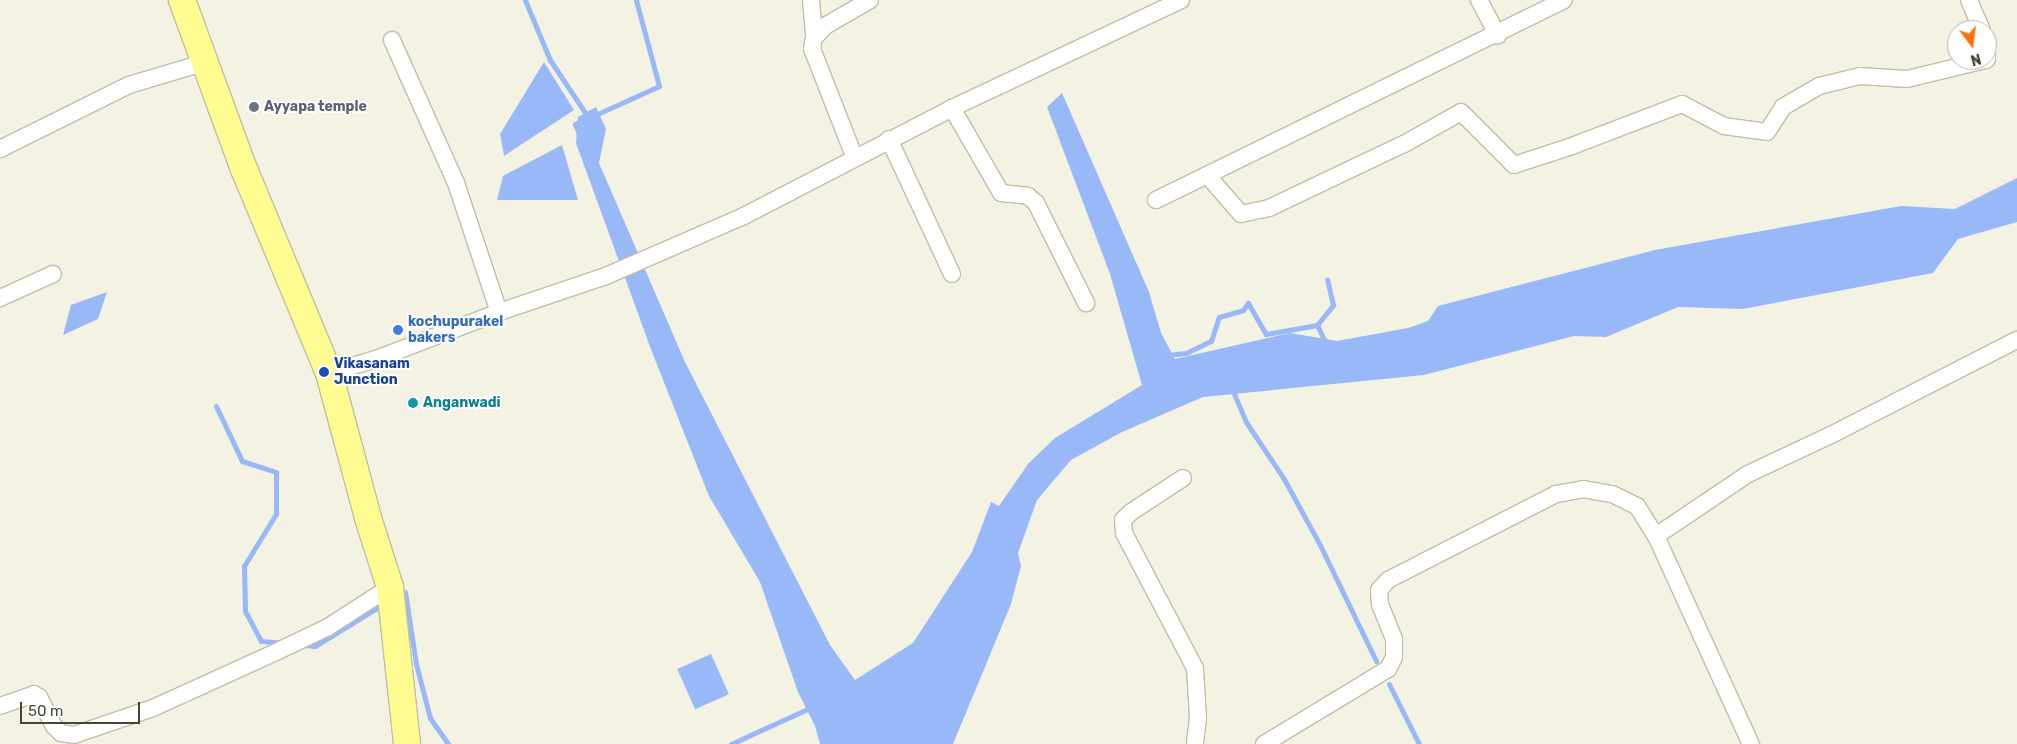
<!DOCTYPE html>
<html>
<head>
<meta charset="utf-8">
<style>
  body { margin:0 }
  #map { position:relative; width:2017px; height:744px; overflow:hidden; background:#f4f3e3; font-family:Rubik,sans-serif }
  div>[style] { position:absolute }
  .water>* { inset:0; background:#98b8f8; transform-origin:0 0 }
  .stream>* { height:5px; margin:-2.5px; padding:0 2.5px; transform-origin:2.5px; border-radius:2.5px; background:#98b8f8 }
  .roads { filter:drop-shadow(1px 0 #c0bea5) drop-shadow(-1px 0 #c0bea5) drop-shadow(0 1px #c0bea5) drop-shadow(0 -1px #c0bea5) }
  .minor>* { height:16px; margin:-8px; padding:0 8px; transform-origin:8px; border-radius:8px; background:#fff }
  .primary>* { height:26px; margin:-13px; padding:0 13px; transform-origin:13px; border-radius:13px; background:#fffc91 }
  .dots>* { width:14px; height:14px; translate:-50% -50%; box-sizing:border-box; border:2px solid #fff; border-radius:50% }
  span { translate:-50% -50%; white-space:nowrap; text-align:center; line-height:1.15; -webkit-text-stroke:4px #fff; paint-order:stroke }
  .worship-label { font-size:14px; color:#5b616d; font-weight:700 }
  .left { translate:0 -50%; text-align:left }
  .shop-label { font-size:14px; color:#366cbe; font-weight:700 }
  .transit-label { font-size:14px; color:#164399; font-weight:700 }
  .culture-label { font-size:14px; color:#0d838f; font-weight:700 }
  .north { position:absolute; left:1947px; top:20px; width:50px; height:50px; box-sizing:border-box; background:#fff; border:1px solid #b5b4ad; border-radius:50%; rotate:165deg; font-size:14px; font-weight:700; line-height:20px; text-align:center; color:#464433 }
  .north::after { content:''; display:block; margin:auto; width:18px; height:22px; background:#ff710f; clip-path:polygon(50% 0,100% 100%,50% 72%,0 100%) }
  .scale { position:absolute; left:20px; top:702px; width:120px; height:22px; box-sizing:border-box; border:2px solid #464433; border-top:0; padding-left:6px; font-size:15px; line-height:18px; white-space:nowrap; color:#464433; -webkit-text-stroke:4px #fff; paint-order:stroke }
</style>
</head>
<body>
<div id="map">
  <div class="water">
    <div style="clip-path:polygon(544px 62px,574px 110px,504px 156px,500px 134px)"></div>
    <div style="clip-path:polygon(1062px 93px,1149px 292px,1161px 333px,1175px 359px,1290px 333px,1337px 341px,1408px 328px,1428px 321px,1438px 306px,1655px 250px,1901px 206px,1955px 209px,2017px 178px,2017px 222px,1958px 239px,1933px 273px,1743px 309px,1678px 307px,1606px 337px,1574px 336px,1424px 375px,1203px 397px,1122px 432px,1071px 460px,1037px 500px,1018px 553px,1021px 566px,1011px 604px,953px 744px,820px 744px,815px 726px,798px 692px,760px 582px,709px 496px,652px 352px,576px 143px,578px 117px,596px 107px,606px 129px,599px 163px,685px 362px,830px 645px,855px 680px,913px 643px,972px 552px,991px 502px,999px 506px,1028px 464px,1055px 438px,1142px 385px,1110px 274px,1047px 107px)"></div>
    <div style="clip-path:polygon(562px 145px,578px 200px,497px 200px,503px 176px)"></div>
    <div style="clip-path:polygon(107px 292px,98px 319px,63px 335px,71px 305px)"></div>
    <div style="left:711px;top:654px;width:44px;height:37px;rotate:66deg"></div>
  </div>
  <div class="stream">
    <div style="left:525px;top:0;width:65px;rotate:67.4deg"></div>
    <div style="left:550px;top:60px;width:69px;rotate:56.3deg"></div>
    <div style="left:593px;top:116px;width:72px;rotate:-24.4deg"></div>
    <div style="left:659px;top:86px;width:89px;rotate:-105deg"></div>
    <div style="left:580px;top:136px;width:13px;rotate:-113deg"></div>
    <div style="left:575px;top:124px;width:9px;rotate:-27deg"></div>
    <div style="left:1326px;top:344px;width:21px;rotate:-115deg"></div>
    <div style="left:1317px;top:325px;width:26px;rotate:-51deg"></div>
    <div style="left:1333px;top:305px;width:26px;rotate:-103deg"></div>
    <div style="left:1167px;top:355px;width:19px;rotate:-6deg"></div>
    <div style="left:1186px;top:353px;width:28px;rotate:-26deg"></div>
    <div style="left:1211px;top:341px;width:25px;rotate:-72deg"></div>
    <div style="left:1219px;top:317px;width:25px;rotate:-16deg"></div>
    <div style="left:1243px;top:310px;width:9px;rotate:-54deg"></div>
    <div style="left:1248px;top:303px;width:36px;rotate:60deg"></div>
    <div style="left:1266px;top:334px;width:52px;rotate:-10deg"></div>
    <div style="left:1232px;top:389px;width:36px;rotate:67deg"></div>
    <div style="left:1246px;top:422px;width:69px;rotate:56.3deg"></div>
    <div style="left:1284px;top:479px;width:75px;rotate:61.4deg"></div>
    <div style="left:1320px;top:545px;width:129px;rotate:64.2deg"></div>
    <div style="left:216px;top:406px;width:61px;rotate:64.7deg"></div>
    <div style="left:242px;top:461px;width:36px;rotate:18deg"></div>
    <div style="left:276px;top:472px;width:42px;rotate:90deg"></div>
    <div style="left:276px;top:514px;width:61px;rotate:121.6deg"></div>
    <div style="left:244px;top:566px;width:45px;rotate:88.7deg"></div>
    <div style="left:245px;top:611px;width:34px;rotate:62deg"></div>
    <div style="left:261px;top:641px;width:21px;rotate:5deg"></div>
    <div style="left:405px;top:592px;width:73px;rotate:81.3deg"></div>
    <div style="left:416px;top:664px;width:56px;rotate:75.5deg"></div>
    <div style="left:430px;top:718px;width:32px;rotate:55deg"></div>
    <div style="left:303px;top:645px;width:12px;rotate:5deg"></div>
    <div style="left:315px;top:646px;width:76px;rotate:-31.6deg"></div>
    <div style="left:1389px;top:684px;width:67px;rotate:63.4deg"></div>
    <div style="left:731px;top:744px;width:89px;rotate:-24.6deg"></div>
  </div>
  <div class="roads">
    <div class="minor">
      <div style="left:811px;top:0;width:38px;rotate:85deg"></div>
      <div style="left:1479px;top:0;width:40px;rotate:62deg"></div>
      <div style="left:1969px;top:0;width:33px;rotate:67deg"></div>
      <div style="left:392px;top:40px;width:157px;rotate:65.9deg"></div>
      <div style="left:456px;top:183px;width:136px;rotate:71.6deg"></div>
      <div style="left:1987px;top:43px;width:16px;rotate:90deg"></div>
      <div style="left:952px;top:108px;width:98px;rotate:60deg"></div>
      <div style="left:1001px;top:193px;width:27px;rotate:6deg"></div>
      <div style="left:1028px;top:196px;width:11px;rotate:41deg"></div>
      <div style="left:1036px;top:203px;width:112px;rotate:63.4deg"></div>
      <div style="left:889px;top:139px;width:149px;rotate:65deg"></div>
      <div style="left:0;top:149px;width:144px;rotate:-26.4deg"></div>
      <div style="left:129px;top:85px;width:80px;rotate:-16.6deg"></div>
      <div style="left:854px;top:156px;width:115px;rotate:-111.4deg"></div>
      <div style="left:812px;top:49px;width:11px;rotate:-80deg"></div>
      <div style="left:814px;top:38px;width:16px;rotate:-47deg"></div>
      <div style="left:825px;top:26px;width:52px;rotate:-30deg"></div>
      <div style="left:1207px;top:175px;width:52px;rotate:48.9deg"></div>
      <div style="left:1241px;top:214px;width:29px;rotate:-12deg"></div>
      <div style="left:1269px;top:208px;width:149px;rotate:-25.4deg"></div>
      <div style="left:1404px;top:144px;width:65px;rotate:-29.3deg"></div>
      <div style="left:1461px;top:112px;width:75px;rotate:45deg"></div>
      <div style="left:1514px;top:165px;width:61px;rotate:-18.1deg"></div>
      <div style="left:1572px;top:146px;width:118px;rotate:-20.9deg"></div>
      <div style="left:1682px;top:104px;width:47px;rotate:27.6deg"></div>
      <div style="left:1724px;top:126px;width:43px;rotate:7.9deg"></div>
      <div style="left:1767px;top:132px;width:30px;rotate:-57deg"></div>
      <div style="left:1783px;top:107px;width:42px;rotate:-30.3deg"></div>
      <div style="left:1819px;top:86px;width:42px;rotate:-13.7deg"></div>
      <div style="left:1860px;top:76px;width:47px;rotate:3.7deg"></div>
      <div style="left:1907px;top:79px;width:81px;rotate:-13.5deg"></div>
      <div style="left:1156px;top:200px;width:454px;rotate:-26.1deg"></div>
      <div style="left:0;top:298px;width:58px;rotate:-24.4deg"></div>
      <div style="left:329px;top:373px;width:49px;rotate:-16.6deg"></div>
      <div style="left:376px;top:359px;width:132px;rotate:-20.9deg"></div>
      <div style="left:499px;top:312px;width:113px;rotate:-18.6deg"></div>
      <div style="left:606px;top:276px;width:150px;rotate:-23.5deg"></div>
      <div style="left:744px;top:216px;width:234px;rotate:-27.4deg"></div>
      <div style="left:952px;top:108px;width:253px;rotate:-25.2deg"></div>
      <div style="left:1183px;top:478px;width:62px;rotate:146.8deg"></div>
      <div style="left:1131px;top:512px;width:11px;rotate:135deg"></div>
      <div style="left:1123px;top:520px;width:13px;rotate:86deg"></div>
      <div style="left:1124px;top:533px;width:153px;rotate:62.3deg"></div>
      <div style="left:1195px;top:668px;width:50px;rotate:86.6deg"></div>
      <div style="left:1198px;top:718px;width:26px;rotate:97deg"></div>
      <div style="left:1656px;top:536px;width:111px;rotate:-34deg"></div>
      <div style="left:1748px;top:474px;width:92px;rotate:-25.2deg"></div>
      <div style="left:1831px;top:435px;width:209px;rotate:-27.1deg"></div>
      <div style="left:0;top:706px;width:36px;rotate:-19deg"></div>
      <div style="left:34px;top:694px;width:6px;rotate:31deg"></div>
      <div style="left:39px;top:697px;width:33px;rotate:63deg"></div>
      <div style="left:54px;top:726px;width:10px;rotate:45deg"></div>
      <div style="left:61px;top:733px;width:13px;rotate:9deg"></div>
      <div style="left:74px;top:735px;width:83px;rotate:-18.9deg"></div>
      <div style="left:153px;top:708px;width:137px;rotate:-24.5deg"></div>
      <div style="left:278px;top:651px;width:55px;rotate:-25.6deg"></div>
      <div style="left:328px;top:627px;width:74px;rotate:-32.8deg"></div>
      <div style="left:1264px;top:744px;width:145px;rotate:-31.2deg"></div>
      <div style="left:1388px;top:669px;width:13px;rotate:-63deg"></div>
      <div style="left:1394px;top:657px;width:18px;rotate:-90deg"></div>
      <div style="left:1394px;top:639px;width:37px;rotate:-112deg"></div>
      <div style="left:1380px;top:605px;width:15px;rotate:-94deg"></div>
      <div style="left:1379px;top:590px;width:13px;rotate:-48deg"></div>
      <div style="left:1388px;top:580px;width:189px;rotate:-27.1deg"></div>
      <div style="left:1556px;top:494px;width:27px;rotate:-10deg"></div>
      <div style="left:1583px;top:489px;width:29px;rotate:10deg"></div>
      <div style="left:1612px;top:494px;width:28px;rotate:26deg"></div>
      <div style="left:1637px;top:506px;width:36px;rotate:58deg"></div>
      <div style="left:1656px;top:536px;width:229px;rotate:65.5deg"></div>
    </div>
    <div class="primary">
      <div style="left:182px;top:0;width:180px;rotate:69.9deg"></div>
      <div style="left:244px;top:169px;width:221px;rotate:67.4deg"></div>
      <div style="left:329px;top:373px;width:150px;rotate:74.9deg"></div>
      <div style="left:368px;top:518px;width:72px;rotate:72.3deg"></div>
      <div style="left:390px;top:587px;width:158px;rotate:83.8deg"></div>
    </div>
  </div>
  <div class="dots">
    <div style="left:254px;top:107px;background:#6b7280"></div>
    <div style="left:398px;top:330px;background:#3f7fe0"></div>
    <div style="left:324px;top:372px;background:#1a4fb4"></div>
    <div style="left:413px;top:403px;background:#0f9aa8"></div>
  </div>
  <div class="worship-label">
    <span class="left" style="left:264px;top:107px">Ayyapa temple</span>
  </div>
  <div class="shop-label">
    <span class="left" style="left:408px;top:330px">kochupurakel<br>bakers</span>
  </div>
  <div class="transit-label">
    <span class="left" style="left:334px;top:372px">Vikasanam<br>Junction</span>
  </div>
  <div class="culture-label">
    <span class="left" style="left:423px;top:403px">Anganwadi</span>
  </div>
  <div class="north">N</div>
  <div class="scale">50 m</div>
</div>
</body>
</html>
